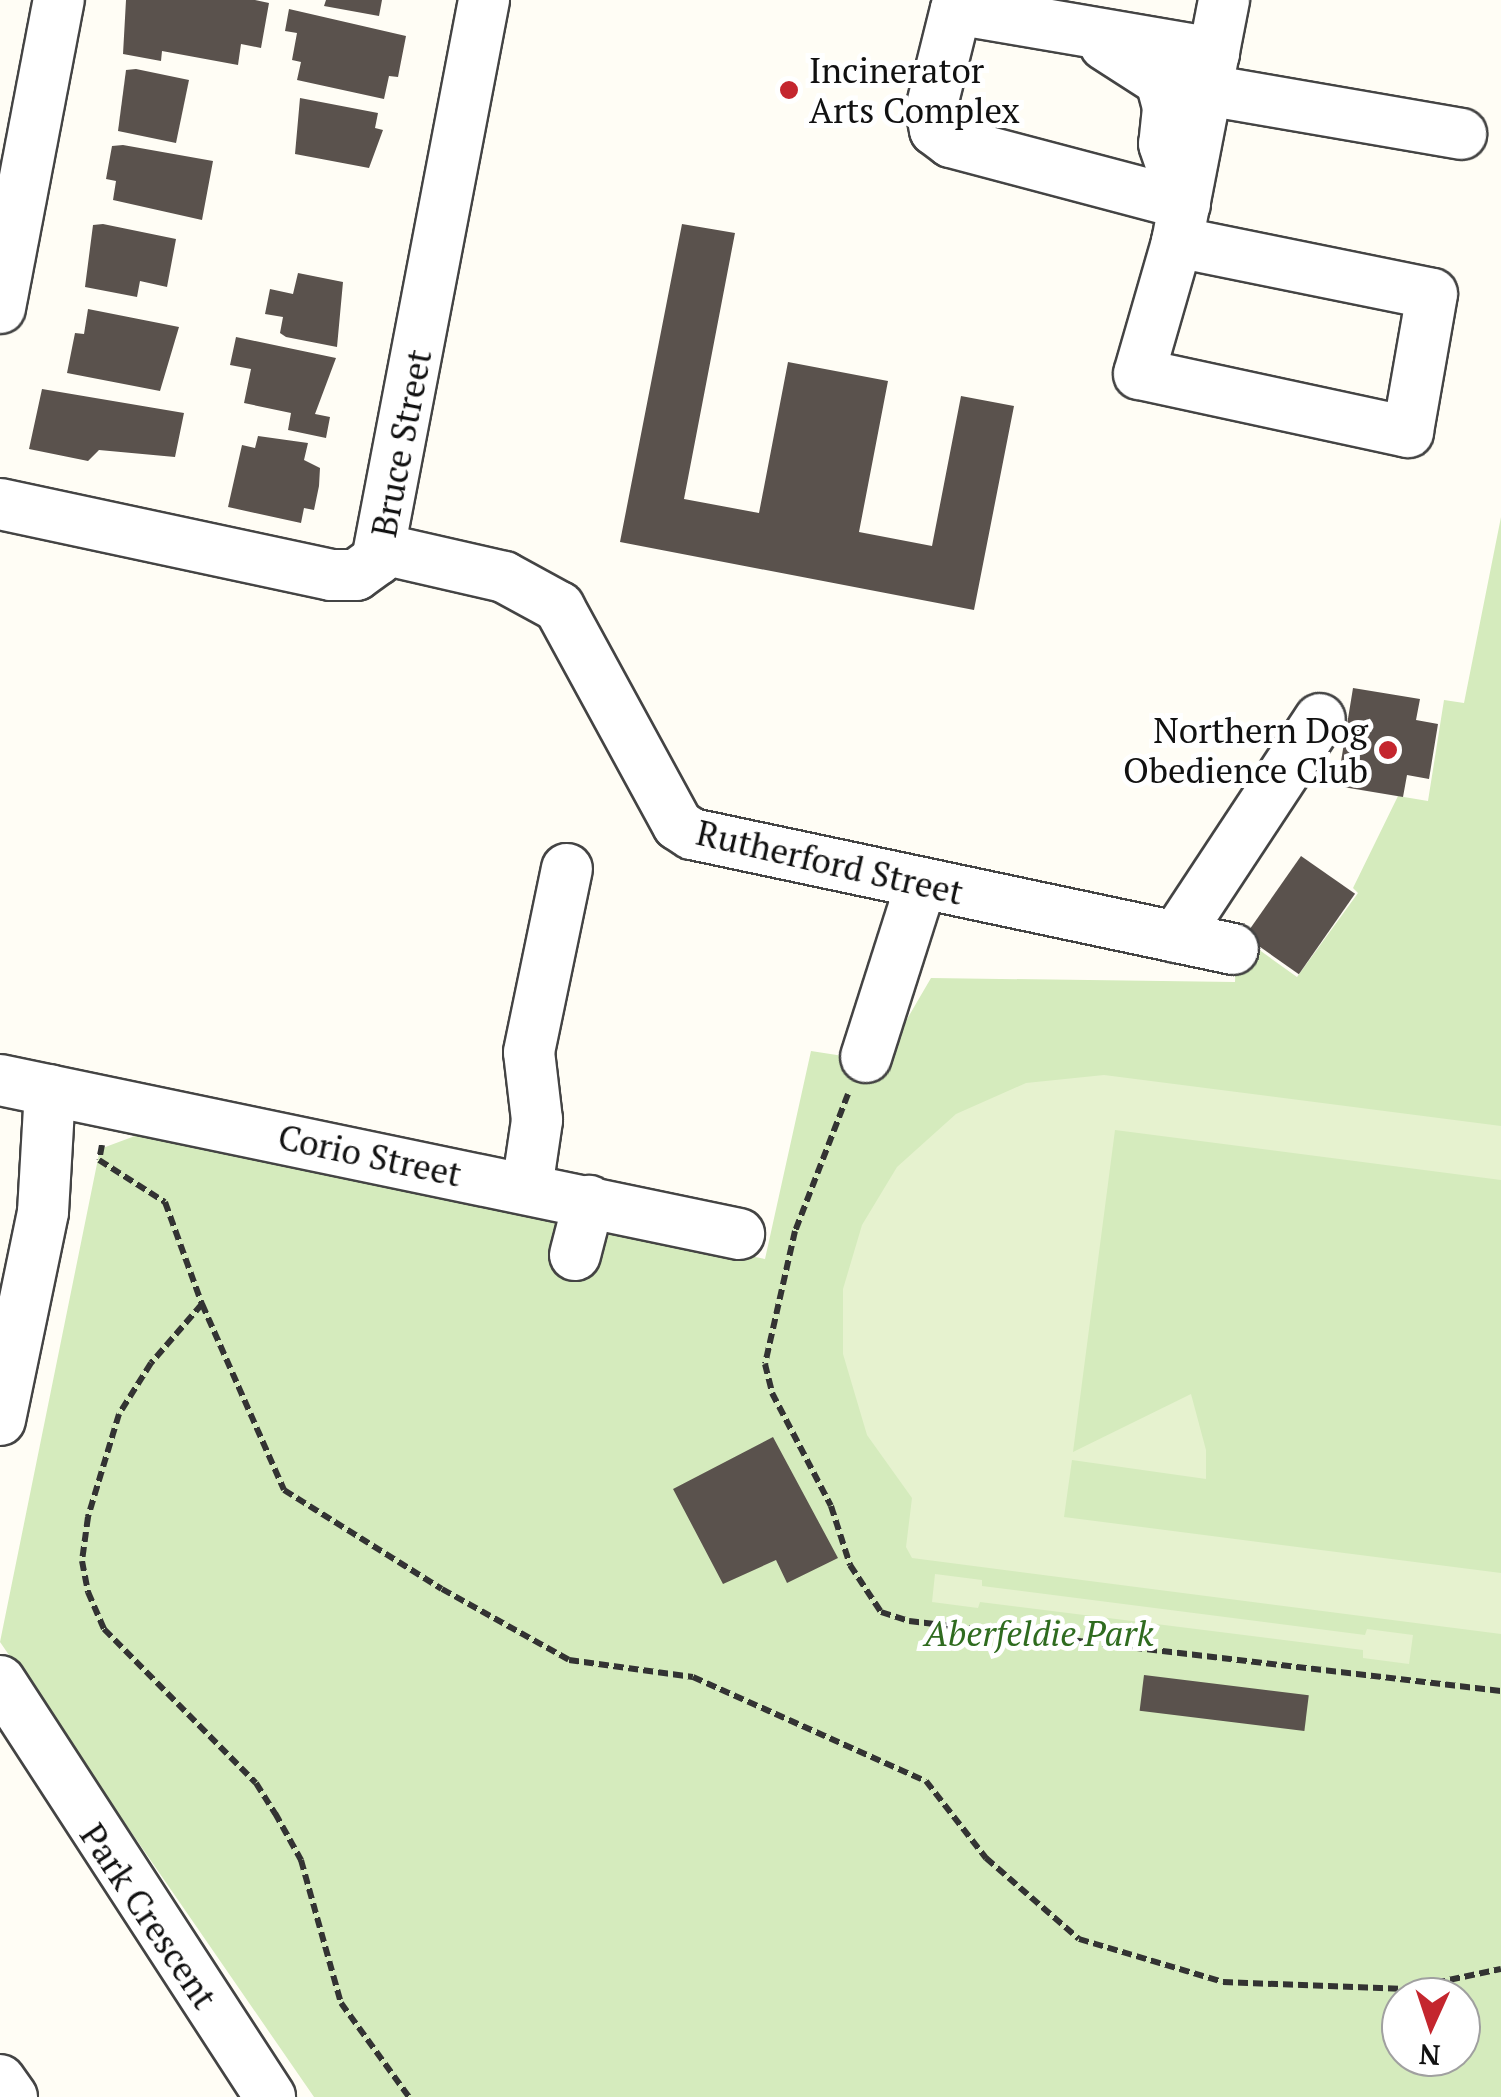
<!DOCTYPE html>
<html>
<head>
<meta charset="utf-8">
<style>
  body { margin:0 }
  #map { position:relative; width:1501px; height:2097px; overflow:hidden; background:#fffdf5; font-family:"PT Serif",serif }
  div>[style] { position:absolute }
  .green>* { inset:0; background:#d5ebbd }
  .pitch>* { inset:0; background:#e6f2cf }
  .building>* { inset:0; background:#5a524d; transform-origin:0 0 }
  .path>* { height:6px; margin-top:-3px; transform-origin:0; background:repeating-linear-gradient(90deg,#333 0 10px,transparent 0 15px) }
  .roads { filter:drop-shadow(2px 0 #444) drop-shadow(-2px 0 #444) drop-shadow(0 2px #444) drop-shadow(0 -2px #444) }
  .minor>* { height:50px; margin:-25px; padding:0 25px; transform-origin:25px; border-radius:25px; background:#fff }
  .dots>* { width:28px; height:28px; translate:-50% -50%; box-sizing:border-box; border:5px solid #fff; border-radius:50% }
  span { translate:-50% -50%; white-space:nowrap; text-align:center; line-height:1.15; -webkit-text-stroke:10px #fff; paint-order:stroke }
  .poi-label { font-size:35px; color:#111 }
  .left { translate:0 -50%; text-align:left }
  .right { translate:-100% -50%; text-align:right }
  .street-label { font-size:35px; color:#111 }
  .park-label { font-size:35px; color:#2f6b1f; font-style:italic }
  .north { position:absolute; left:1381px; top:1977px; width:100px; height:100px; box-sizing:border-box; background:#fff; border:2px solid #a0a0a0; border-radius:50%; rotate:183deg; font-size:28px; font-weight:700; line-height:40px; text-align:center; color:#111 }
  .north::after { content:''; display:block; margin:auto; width:35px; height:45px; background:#c4262e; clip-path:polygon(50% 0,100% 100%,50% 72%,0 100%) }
</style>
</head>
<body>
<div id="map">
  <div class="green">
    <div style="clip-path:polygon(evenodd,1501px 517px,1501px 2097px,314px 2097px,0 1642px,100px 1149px,143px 1133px,765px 1259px,811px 1051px,882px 1062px,931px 978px,1235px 982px,1237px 934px,1297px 977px,1358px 893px,1353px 888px,1398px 796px,1428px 801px,1444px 700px,1464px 703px,1501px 517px,1401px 1997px,1461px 1997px,1461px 2057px,1401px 2057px,1401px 1997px)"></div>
  </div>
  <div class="pitch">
    <div style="clip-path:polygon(1104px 1075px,1501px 1126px,1501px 1180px,1115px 1130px,1073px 1452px,1191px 1394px,1206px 1450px,1206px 1479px,1072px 1460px,1064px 1517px,1501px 1573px,1501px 1634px,912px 1558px,906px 1547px,912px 1498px,867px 1435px,843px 1354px,843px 1289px,862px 1225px,897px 1167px,956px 1114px,1026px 1083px)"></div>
    <div style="clip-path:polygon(935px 1574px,982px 1580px,982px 1586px,1365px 1635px,1367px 1629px,1413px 1635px,1409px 1664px,1363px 1658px,1363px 1650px,980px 1602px,978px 1608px,932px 1602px)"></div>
  </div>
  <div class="building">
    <div style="clip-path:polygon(126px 0,255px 0,269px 3px,261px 48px,241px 44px,238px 65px,162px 51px,161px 61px,123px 54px)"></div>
    <div style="clip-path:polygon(326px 0,382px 0,379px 16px,324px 6px)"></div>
    <div style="clip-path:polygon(289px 9px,406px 36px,398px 77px,389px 76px,384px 99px,297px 80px,301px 62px,292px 60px,297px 33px,285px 31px)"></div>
    <div style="clip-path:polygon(136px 69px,189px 80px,176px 143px,118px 131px,126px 70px)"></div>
    <div style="clip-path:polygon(300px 98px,378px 113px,375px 128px,383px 130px,369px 168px,295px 154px)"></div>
    <div style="clip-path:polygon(123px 145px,213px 161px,202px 220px,113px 200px,116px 181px,106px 179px,112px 146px)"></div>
    <div style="clip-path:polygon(103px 224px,176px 239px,167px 287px,140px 281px,137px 297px,85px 287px,93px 225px)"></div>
    <div style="clip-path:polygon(682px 224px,735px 233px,684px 499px,759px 513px,788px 362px,888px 381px,859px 532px,932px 546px,961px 396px,1014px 406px,974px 610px,620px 542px)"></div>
    <div style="clip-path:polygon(298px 273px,343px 282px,337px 347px,286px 337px,280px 333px,283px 317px,265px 314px,270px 289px,293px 294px)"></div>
    <div style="clip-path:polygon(88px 309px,179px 327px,160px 391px,67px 373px,75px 333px,84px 334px)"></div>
    <div style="clip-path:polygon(236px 337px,336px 358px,315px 414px,330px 417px,326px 438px,288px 430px,291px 413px,244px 403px,251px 369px,230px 365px)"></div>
    <div style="clip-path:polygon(42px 389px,184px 413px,175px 457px,99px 450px,88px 461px,29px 449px)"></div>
    <div style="clip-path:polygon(258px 436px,308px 443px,304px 460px,320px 468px,319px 486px,314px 510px,304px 508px,301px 523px,228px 507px,242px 445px,255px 448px)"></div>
    <div style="clip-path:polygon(1353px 688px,1420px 699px,1416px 720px,1438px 724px,1429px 779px,1407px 775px,1403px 797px,1337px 786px)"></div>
    <div style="left:1301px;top:856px;width:66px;height:98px;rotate:35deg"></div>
    <div style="clip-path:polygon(773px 1437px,838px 1558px,787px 1583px,776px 1560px,723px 1584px,673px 1489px)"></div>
    <div style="left:1144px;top:1675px;width:166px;height:36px;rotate:7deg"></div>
  </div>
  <div class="path">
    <div style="left:848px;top:1094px;width:147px;rotate:111.1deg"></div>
    <div style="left:795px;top:1231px;width:136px;rotate:102.7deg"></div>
    <div style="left:765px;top:1364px;width:30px;rotate:76deg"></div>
    <div style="left:772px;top:1393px;width:127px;rotate:62.4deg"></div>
    <div style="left:831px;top:1506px;width:62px;rotate:72.1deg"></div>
    <div style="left:850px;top:1565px;width:56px;rotate:56.6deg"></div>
    <div style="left:881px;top:1612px;width:29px;rotate:18deg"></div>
    <div style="left:909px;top:1621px;width:596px;rotate:6.74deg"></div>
    <div style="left:102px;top:1145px;width:15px;rotate:101deg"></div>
    <div style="left:99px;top:1160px;width:78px;rotate:32.5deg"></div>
    <div style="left:165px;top:1202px;width:109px;rotate:70.1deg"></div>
    <div style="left:202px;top:1304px;width:203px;rotate:66.2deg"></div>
    <div style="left:284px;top:1490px;width:186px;rotate:32.1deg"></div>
    <div style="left:442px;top:1589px;width:145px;rotate:29.2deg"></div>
    <div style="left:569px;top:1660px;width:125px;rotate:7.8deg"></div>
    <div style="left:693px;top:1677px;width:255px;rotate:24.1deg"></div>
    <div style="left:926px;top:1781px;width:98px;rotate:52.1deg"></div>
    <div style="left:986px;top:1858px;width:123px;rotate:41.1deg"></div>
    <div style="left:1079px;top:1939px;width:150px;rotate:16.6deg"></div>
    <div style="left:1223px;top:1982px;width:183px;rotate:2.2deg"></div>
    <div style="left:1406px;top:1989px;width:97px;rotate:-11.9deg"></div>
    <div style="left:202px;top:1304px;width:78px;rotate:130.8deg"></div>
    <div style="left:151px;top:1363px;width:60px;rotate:122.1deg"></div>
    <div style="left:119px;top:1414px;width:108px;rotate:106.8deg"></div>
    <div style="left:88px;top:1517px;width:44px;rotate:97.8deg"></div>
    <div style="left:82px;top:1561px;width:32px;rotate:79deg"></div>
    <div style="left:88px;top:1592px;width:40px;rotate:66.6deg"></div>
    <div style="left:104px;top:1629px;width:216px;rotate:45.4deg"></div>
    <div style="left:256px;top:1783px;width:36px;rotate:58deg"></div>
    <div style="left:275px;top:1813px;width:54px;rotate:61deg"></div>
    <div style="left:301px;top:1860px;width:148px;rotate:74.4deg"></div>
    <div style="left:341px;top:2003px;width:116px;rotate:54.1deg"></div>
  </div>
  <div class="roads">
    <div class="minor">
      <div style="left:1105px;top:45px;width:67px;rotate:32.7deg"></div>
      <div style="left:1161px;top:81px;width:28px;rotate:75deg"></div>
      <div style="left:1168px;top:108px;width:36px;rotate:96deg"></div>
      <div style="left:1164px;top:144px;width:28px;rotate:71deg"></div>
      <div style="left:1207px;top:90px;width:258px;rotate:9.8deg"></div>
      <div style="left:1185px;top:204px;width:242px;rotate:-165.2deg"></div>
      <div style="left:951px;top:142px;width:20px;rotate:-143deg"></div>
      <div style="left:935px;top:130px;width:21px;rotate:-101deg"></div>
      <div style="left:931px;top:109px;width:103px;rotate:-76deg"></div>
      <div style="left:956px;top:9px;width:262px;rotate:9.7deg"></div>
      <div style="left:1177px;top:242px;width:260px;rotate:11.5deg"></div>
      <div style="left:1432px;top:294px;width:140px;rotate:99.9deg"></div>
      <div style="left:1408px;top:432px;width:275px;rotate:-167.8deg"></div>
      <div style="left:1139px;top:374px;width:137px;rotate:-73.9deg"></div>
      <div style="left:1177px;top:242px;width:247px;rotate:-79deg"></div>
      <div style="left:0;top:308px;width:314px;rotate:-79.2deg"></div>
      <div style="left:0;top:504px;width:339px;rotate:12.1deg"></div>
      <div style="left:331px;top:575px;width:25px"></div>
      <div style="left:356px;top:575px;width:26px;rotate:-36deg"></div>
      <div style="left:377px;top:560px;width:570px;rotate:-79.18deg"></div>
      <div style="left:382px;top:549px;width:125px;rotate:12.9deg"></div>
      <div style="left:504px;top:577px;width:63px;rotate:28.6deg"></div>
      <div style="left:559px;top:607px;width:248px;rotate:61.4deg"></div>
      <div style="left:678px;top:825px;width:17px;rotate:33deg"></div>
      <div style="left:692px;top:834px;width:553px;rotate:12deg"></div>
      <div style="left:1176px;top:937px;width:261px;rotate:-56.6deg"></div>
      <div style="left:866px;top:1057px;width:181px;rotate:-72.3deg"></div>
      <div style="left:0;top:1080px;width:755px;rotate:11.77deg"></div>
      <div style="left:527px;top:1188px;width:69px;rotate:-81.6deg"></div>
      <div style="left:537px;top:1120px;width:68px;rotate:-96.7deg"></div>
      <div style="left:529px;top:1052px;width:187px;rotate:-78.3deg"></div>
      <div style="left:575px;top:1255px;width:56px;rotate:-75.5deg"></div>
      <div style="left:0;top:1420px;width:212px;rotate:-78.3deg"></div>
      <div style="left:43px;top:1212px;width:122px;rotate:-86.7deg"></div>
      <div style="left:0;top:1681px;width:496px;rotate:57deg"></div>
      <div style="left:0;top:2080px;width:21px;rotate:55deg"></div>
    </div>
  </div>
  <div class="dots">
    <div style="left:789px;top:90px;background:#c4262e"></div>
    <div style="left:1388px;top:750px;background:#c4262e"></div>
  </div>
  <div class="poi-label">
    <span class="left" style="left:809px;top:90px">Incinerator<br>Arts Complex</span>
    <span class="right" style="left:1368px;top:750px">Northern Dog<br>Obedience Club</span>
  </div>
  <div class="street-label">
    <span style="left:401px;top:443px;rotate:-79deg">Bruce Street</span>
    <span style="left:830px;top:862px;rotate:13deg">Rutherford Street</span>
    <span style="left:370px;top:1155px;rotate:12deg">Corio Street</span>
    <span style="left:149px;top:1916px;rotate:56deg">Park Crescent</span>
  </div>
  <div class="park-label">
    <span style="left:1039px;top:1633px">Aberfeldie Park</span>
  </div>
  <div class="north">N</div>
</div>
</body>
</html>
